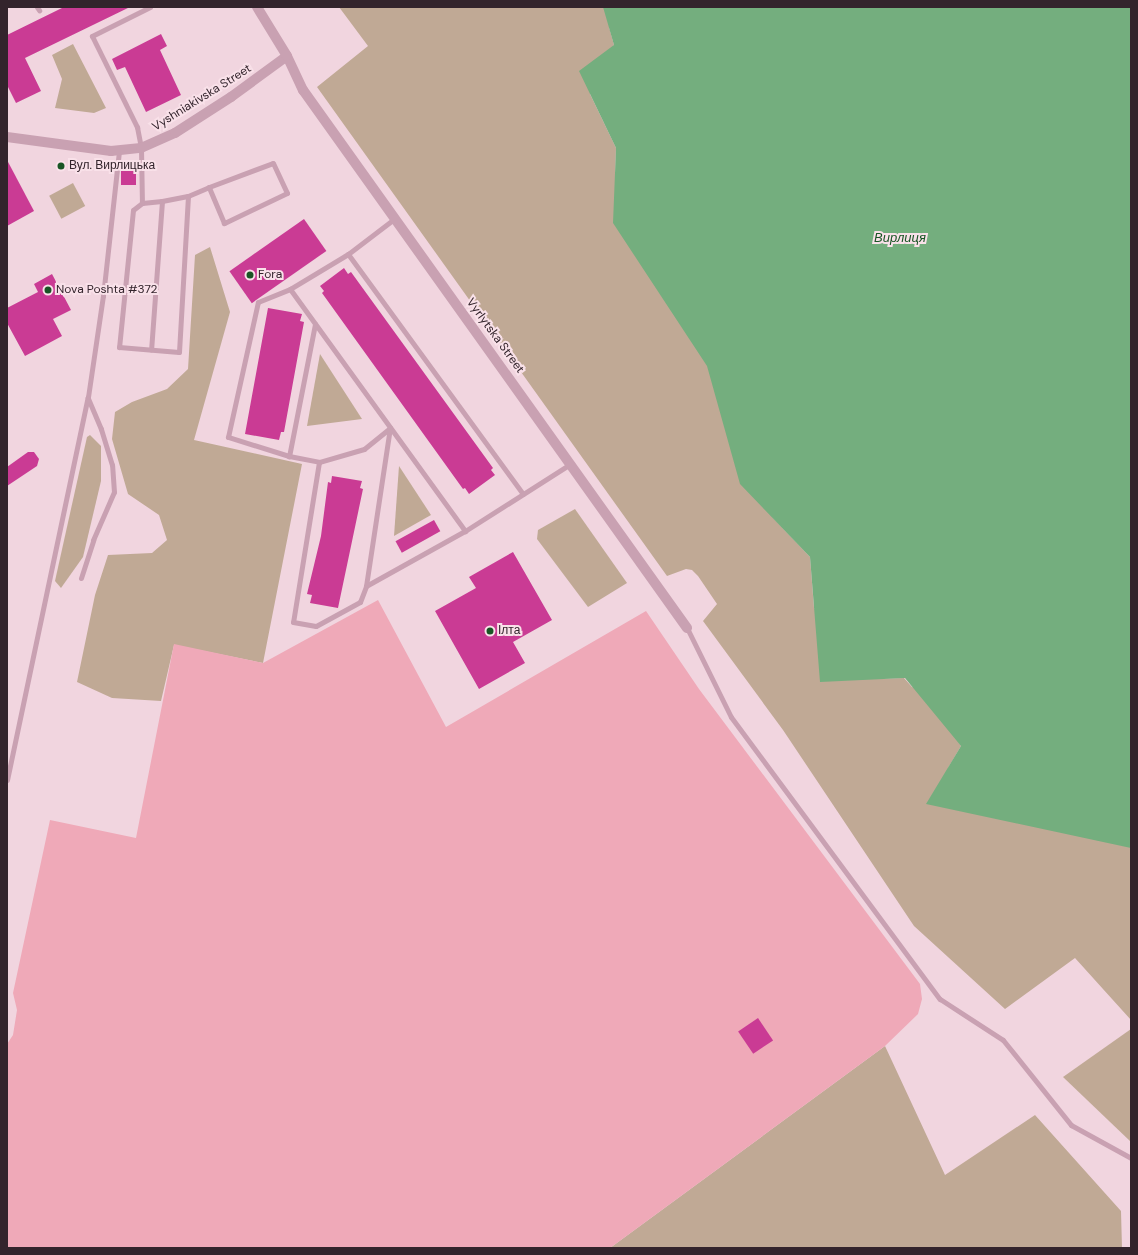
<!DOCTYPE html>
<html>
<head>
<meta charset="utf-8">
<style>
  body { margin:0 }
  #map { position:relative; width:1138px; height:1255px; overflow:hidden; background:#f1d5df; font-family:"DM Sans",sans-serif }
  div>[style] { position:absolute }
  .green>* { inset:0; background:#c0a995; transform-origin:0 0 }
  .sand>* { inset:0; background:#efa9b8 }
  .water>* { inset:0; background:#74ae7e }
  .building>* { inset:0; background:#ca3b94; transform-origin:0 0 }
  .service>* { height:5px; margin:-2.5px; padding:0 2.5px; transform-origin:2.5px; border-radius:2.5px; background:#c9a1b2 }
  .minor>* { height:10px; margin:-5px; padding:0 5px; transform-origin:5px; border-radius:5px; background:#c9a1b2 }
  .tertiary>* { height:10px; margin:-5px; padding:0 5px; transform-origin:5px; border-radius:5px; background:#c9a1b2 }
  .dots>* { width:11px; height:11px; translate:-50% -50%; box-sizing:border-box; border:2px solid #f9e1e9; border-radius:50% }
  span { translate:-50% -50%; white-space:nowrap; text-align:center; line-height:1.15; -webkit-text-stroke:4px #f9e1e9; paint-order:stroke }
  .street-label { font-size:12px; color:#33242c }
  .poi-label { font-size:12px; color:#33242c }
  .left { translate:0 -50%; text-align:left }
  .water-label { font-size:13px; color:#195525; font-style:italic }
  .frame { position:absolute; inset:0; border:8px solid #33242c; pointer-events:none }
</style>
</head>
<body>
<div id="map">
  <div class="green">
    <div style="clip-path:polygon(339px 7px,614px 7px,609px 27px,614px 45px,590px 94px,616px 148px,615px 176px,708px 366px,773px 518px,810px 557px,814px 608px,877px 679px,904px 678px,912px 687px,928px 691px,961px 746px,948px 768px,1131px 827px,1131px 1020px,1075px 958px,1005px 1009px,914px 926px,783px 730px,703px 621px,717px 604px,698px 576px,692px 570px,686px 569px,667px 576px,317px 87px,368px 46px)"></div>
    <div style="clip-path:polygon(73px 44px,106px 108px,94px 113px,55px 108px,62px 79px,52px 55px)"></div>
    <div style="left:73px;top:183px;width:26px;height:27px;rotate:62deg"></div>
    <div style="clip-path:polygon(210px 247px,230px 312px,194px 440px,302px 464px,263px 663px,174px 645px,161px 701px,112px 698px,77px 682px,95px 595px,108px 555px,152px 553px,167px 540px,159px 515px,128px 494px,112px 439px,115px 412px,132px 402px,167px 389px,188px 369px,195px 255px)"></div>
    <div style="clip-path:polygon(320px 354px,362px 419px,307px 426px)"></div>
    <div style="clip-path:polygon(90px 435px,101px 446px,101px 481px,83px 557px,61px 588px,55px 581px,87px 437px)"></div>
    <div style="clip-path:polygon(399px 466px,431px 515px,394px 536px)"></div>
    <div style="clip-path:polygon(575px 509px,627px 583px,588px 607px,537px 539px,538px 530px)"></div>
    <div style="clip-path:polygon(1131px 1029px,1131px 1142px,1063px 1077px)"></div>
    <div style="clip-path:polygon(885px 1046px,945px 1175px,1035px 1115px,1121px 1211px,1122px 1248px,610px 1248px)"></div>
  </div>
  <div class="sand">
    <div style="clip-path:polygon(378px 600px,446px 727px,646px 611px,699px 689px,920px 984px,922px 999px,918px 1014px,885px 1046px,610px 1248px,7px 1248px,7px 1044px,13px 1035px,17px 1010px,13px 993px,50px 820px,136px 838px,174px 644px,263px 663px)"></div>
  </div>
  <div class="water">
    <div style="clip-path:polygon(603px 7px,1131px 7px,1131px 848px,926px 804px,961px 746px,905px 678px,820px 682px,810px 557px,740px 484px,707px 366px,613px 223px,616px 148px,579px 71px,614px 45px)"></div>
  </div>
  <div class="building">
    <div style="clip-path:polygon(64px 7px,130px 7px,25px 58px,41px 91px,16px 103px,7px 85px,7px 35px)"></div>
    <div style="clip-path:polygon(161px 34px,167px 46px,160px 50px,181px 95px,146px 112px,125px 67px,117px 70px,112px 59px)"></div>
    <div style="clip-path:polygon(7px 160px,34px 211px,7px 226px)"></div>
    <div style="left:121px;top:170px;width:15px;height:15px"></div>
    <div style="left:304px;top:219px;width:39px;height:91px;rotate:55deg"></div>
    <div style="clip-path:polygon(344px 268px,348px 274px,351px 272px,493px 468px,491px 470px,495px 475px,469px 494px,465px 488px,463px 489px,322px 293px,324px 291px,320px 286px)"></div>
    <div style="clip-path:polygon(52px 274px,71px 310px,53px 319px,62px 336px,25px 356px,7px 323px,7px 308px,38px 292px,34px 284px)"></div>
    <div style="clip-path:polygon(268px 308px,302px 314px,300px 321px,304px 322px,284px 432px,281px 432px,279px 440px,245px 434px)"></div>
    <div style="clip-path:polygon(28px 452px,34px 452px,39px 459px,37px 466px,7px 486px,7px 467px)"></div>
    <div style="clip-path:polygon(332px 476px,362px 481px,360px 488px,363px 489px,338px 608px,310px 603px,312px 595px,307px 594px,321px 536px,328px 482px,331px 483px)"></div>
    <div style="left:434px;top:520px;width:13px;height:44px;rotate:61deg"></div>
    <div style="clip-path:polygon(513px 552px,552px 620px,513px 642px,525px 663px,479px 689px,435px 611px,476px 588px,469px 577px)"></div>
    <div style="left:758px;top:1018px;width:27px;height:24px;rotate:56deg"></div>
  </div>
  <div class="service">
    <div style="left:37px;top:7px;width:4px;rotate:56deg"></div>
    <div style="left:150px;top:7px;width:65px;rotate:153.4deg"></div>
    <div style="left:92px;top:36px;width:102px;rotate:63.7deg"></div>
    <div style="left:137px;top:127px;width:21px;rotate:79deg"></div>
    <div style="left:141px;top:148px;width:55px;rotate:89deg"></div>
    <div style="left:142px;top:203px;width:20px;rotate:-6deg"></div>
    <div style="left:162px;top:201px;width:149px;rotate:94.2deg"></div>
    <div style="left:162px;top:201px;width:26px;rotate:-11deg"></div>
    <div style="left:188px;top:196px;width:23px;rotate:-23deg"></div>
    <div style="left:209px;top:187px;width:68px;rotate:-20.6deg"></div>
    <div style="left:273px;top:163px;width:33px;rotate:65deg"></div>
    <div style="left:287px;top:193px;width:70px;rotate:154.5deg"></div>
    <div style="left:224px;top:223px;width:39px;rotate:-113deg"></div>
    <div style="left:142px;top:203px;width:11px;rotate:142deg"></div>
    <div style="left:133px;top:210px;width:138px;rotate:95.8deg"></div>
    <div style="left:119px;top:347px;width:60px;rotate:4.8deg"></div>
    <div style="left:179px;top:352px;width:156px;rotate:-86.7deg"></div>
    <div style="left:394px;top:219px;width:58px;rotate:142.7deg"></div>
    <div style="left:348px;top:254px;width:68px;rotate:148.9deg"></div>
    <div style="left:290px;top:289px;width:299px;rotate:54.1deg"></div>
    <div style="left:348px;top:254px;width:297px;rotate:53.9deg"></div>
    <div style="left:315px;top:324px;width:135px;rotate:101.1deg"></div>
    <div style="left:289px;top:456px;width:31px;rotate:11deg"></div>
    <div style="left:390px;top:428px;width:33px;rotate:141deg"></div>
    <div style="left:364px;top:449px;width:47px;rotate:163.9deg"></div>
    <div style="left:319px;top:462px;width:162px;rotate:99.2deg"></div>
    <div style="left:293px;top:622px;width:23px;rotate:10deg"></div>
    <div style="left:316px;top:626px;width:50px;rotate:-28.6deg"></div>
    <div style="left:360px;top:602px;width:17px;rotate:-69deg"></div>
    <div style="left:366px;top:586px;width:113px;rotate:-29.1deg"></div>
    <div style="left:465px;top:531px;width:125px;rotate:-32.5deg"></div>
    <div style="left:289px;top:456px;width:64px;rotate:-162.7deg"></div>
    <div style="left:228px;top:437px;width:138px;rotate:-77.5deg"></div>
    <div style="left:258px;top:302px;width:35px;rotate:-22deg"></div>
    <div style="left:81px;top:578px;width:40px;rotate:-72deg"></div>
    <div style="left:93px;top:540px;width:52px;rotate:-66.4deg"></div>
    <div style="left:114px;top:492px;width:27px;rotate:-94deg"></div>
    <div style="left:112px;top:465px;width:38px;rotate:-107deg"></div>
    <div style="left:101px;top:429px;width:34px;rotate:-113deg"></div>
    <div style="left:366px;top:586px;width:160px;rotate:-81.4deg"></div>
    <div style="left:687px;top:628px;width:99px;rotate:63.7deg"></div>
    <div style="left:731px;top:717px;width:351px;rotate:53.5deg"></div>
    <div style="left:940px;top:999px;width:75px;rotate:33.1deg"></div>
    <div style="left:1003px;top:1040px;width:109px;rotate:51.3deg"></div>
    <div style="left:1071px;top:1125px;width:68px;rotate:28.8deg"></div>
    <div style="left:7px;top:780px;width:391px;rotate:-78.1deg"></div>
    <div style="left:88px;top:397px;width:102px;rotate:-81.6deg"></div>
    <div style="left:103px;top:296px;width:146px;rotate:-83.7deg"></div>
  </div>
  <div class="minor">
    <div style="left:7px;top:137px;width:105px;rotate:7.7deg"></div>
    <div style="left:111px;top:151px;width:30px;rotate:-6deg"></div>
    <div style="left:141px;top:148px;width:37px;rotate:-24deg"></div>
    <div style="left:175px;top:133px;width:67px;rotate:-32.7deg"></div>
    <div style="left:231px;top:97px;width:69px;rotate:-36.2deg"></div>
    <div style="left:287px;top:56px;width:38px;rotate:65deg"></div>
    <div style="left:303px;top:90px;width:661px;rotate:54.48deg"></div>
  </div>
  <div class="tertiary">
    <div style="left:257px;top:7px;width:57px;rotate:58.5deg"></div>
  </div>
  <div class="dots">
    <div style="left:61px;top:166px;background:#195525"></div>
    <div style="left:250px;top:275px;background:#195525"></div>
    <div style="left:48px;top:290px;background:#195525"></div>
    <div style="left:490px;top:631px;background:#195525"></div>
  </div>
  <div class="street-label">
    <span style="left:202px;top:98px;rotate:-32deg">Vyshniakivska Street</span>
    <span style="left:495px;top:336px;rotate:54deg">Vyrlytska Street</span>
  </div>
  <div class="poi-label">
    <span class="left" style="left:69px;top:166px">Вул. Вирлицька</span>
    <span class="left" style="left:258px;top:275px">Fora</span>
    <span class="left" style="left:56px;top:290px">Nova Poshta #372</span>
    <span class="left" style="left:498px;top:631px">Ілта</span>
  </div>
  <div class="water-label">
    <span style="left:900px;top:238px">Вирлиця</span>
  </div>
  <div class="frame"></div>
</div>
</body>
</html>
